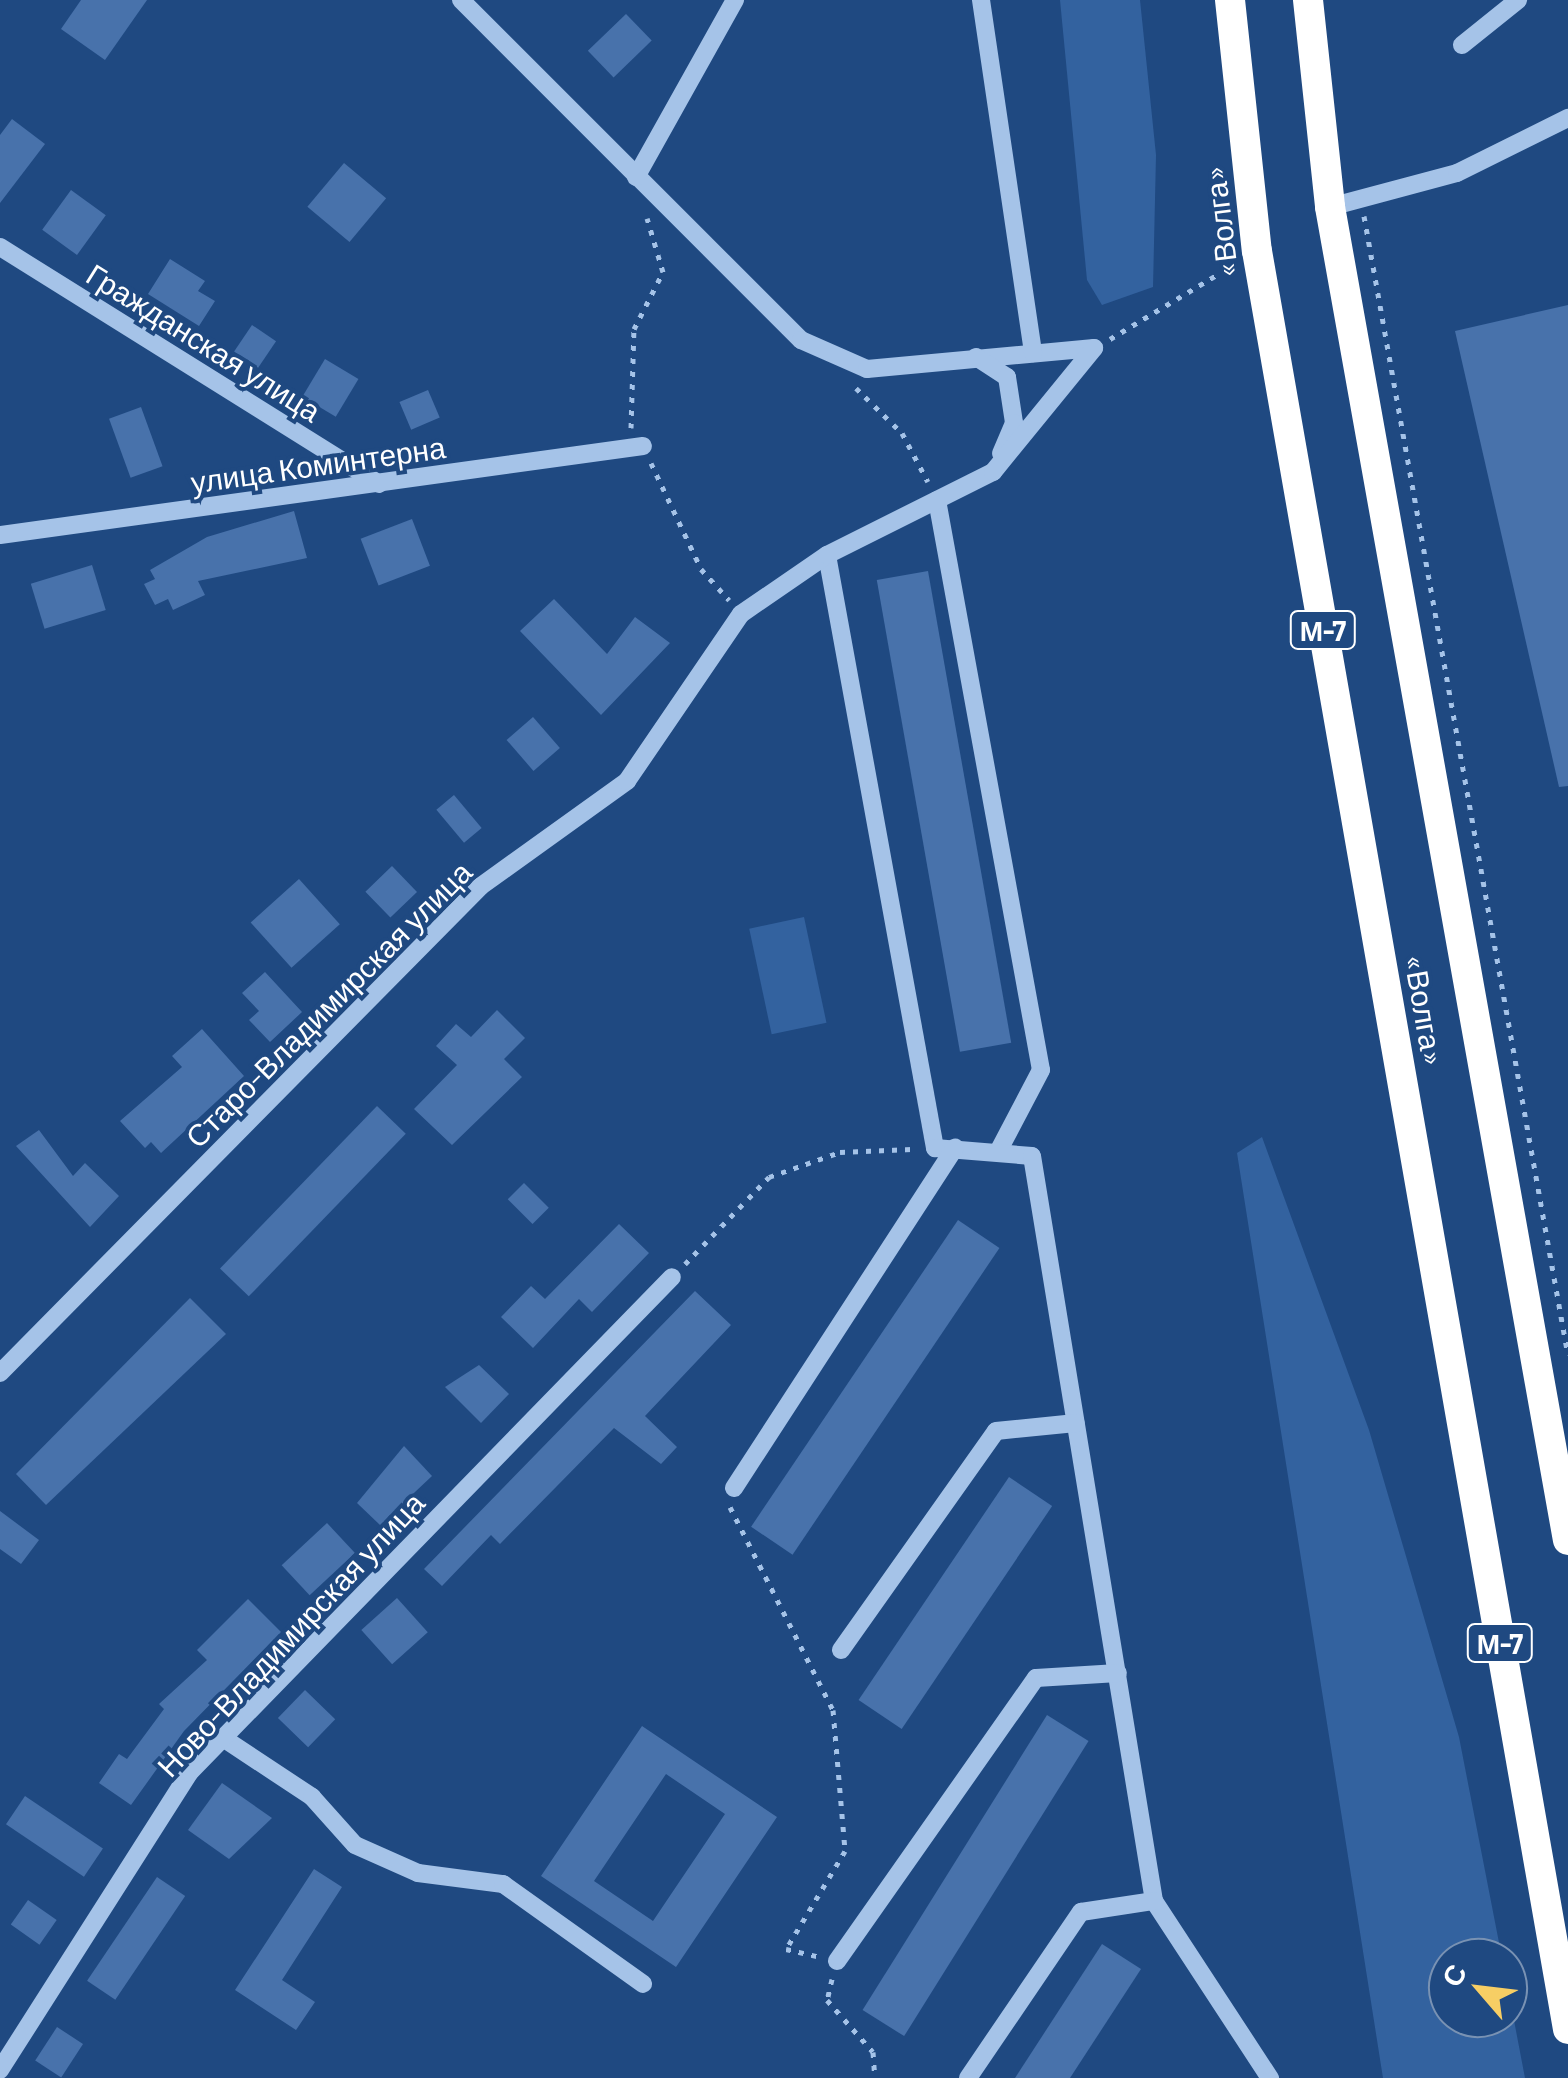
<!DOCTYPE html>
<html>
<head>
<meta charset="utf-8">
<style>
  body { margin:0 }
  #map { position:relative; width:1568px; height:2078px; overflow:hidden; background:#1f4981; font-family:Barlow,sans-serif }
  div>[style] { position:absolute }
  .green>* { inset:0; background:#33629f; transform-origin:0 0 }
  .building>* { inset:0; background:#4872ab; transform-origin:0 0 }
  .path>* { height:5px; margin-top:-2.5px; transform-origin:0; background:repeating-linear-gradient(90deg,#a5c3e8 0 5px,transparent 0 13px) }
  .minor>* { height:18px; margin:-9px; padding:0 9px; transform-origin:9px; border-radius:9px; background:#a5c3e8 }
  .highway>* { height:30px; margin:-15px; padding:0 15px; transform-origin:15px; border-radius:15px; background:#fff }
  span { translate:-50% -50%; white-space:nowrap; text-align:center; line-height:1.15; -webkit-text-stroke:8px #1f4981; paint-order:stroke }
  .shield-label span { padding:2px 8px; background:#1f4981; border:2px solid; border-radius:8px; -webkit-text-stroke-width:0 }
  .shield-label { font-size:28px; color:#fff; font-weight:700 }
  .street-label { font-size:30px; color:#fff }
  .north { position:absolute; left:1428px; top:1938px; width:100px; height:100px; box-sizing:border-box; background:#1f4981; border:2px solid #7992b3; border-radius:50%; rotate:298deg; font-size:28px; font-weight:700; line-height:40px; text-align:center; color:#fff }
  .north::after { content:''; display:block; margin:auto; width:35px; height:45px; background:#f7ce64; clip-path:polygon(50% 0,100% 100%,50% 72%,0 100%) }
</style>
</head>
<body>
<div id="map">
  <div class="green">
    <div style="clip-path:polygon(1060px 0,1140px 0,1156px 155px,1153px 287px,1102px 305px,1087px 280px)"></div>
    <div style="left:804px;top:917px;width:108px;height:56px;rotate:78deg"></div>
    <div style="clip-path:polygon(1262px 1137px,1369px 1430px,1459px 1737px,1502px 1958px,1448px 1958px,1448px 2018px,1508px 2018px,1508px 1989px,1525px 2078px,1383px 2078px,1237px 1153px)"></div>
  </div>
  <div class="building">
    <div style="clip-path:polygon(81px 0,147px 0,105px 60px,61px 29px)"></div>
    <div style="left:626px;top:14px;width:37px;height:53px;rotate:46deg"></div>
    <div style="clip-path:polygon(12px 119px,45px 144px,0 203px,0 135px)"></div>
    <div style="left:344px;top:163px;width:55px;height:57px;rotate:40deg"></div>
    <div style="left:71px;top:190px;width:43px;height:49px;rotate:36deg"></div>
    <div style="clip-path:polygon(170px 259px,205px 281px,198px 291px,215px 301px,199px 326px,148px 294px)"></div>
    <div style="clip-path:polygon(1568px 305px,1568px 786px,1559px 787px,1455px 331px)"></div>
    <div style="left:252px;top:325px;width:29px;height:32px;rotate:34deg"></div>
    <div style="left:325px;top:359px;width:39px;height:44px;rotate:31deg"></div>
    <div style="left:428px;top:390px;width:30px;height:31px;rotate:67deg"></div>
    <div style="left:141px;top:407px;width:63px;height:34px;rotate:70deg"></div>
    <div style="clip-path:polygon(294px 511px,307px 558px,198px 581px,205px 595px,173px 610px,168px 599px,155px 605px,144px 584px,155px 579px,150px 570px,207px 537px)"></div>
    <div style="left:412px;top:519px;width:50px;height:55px;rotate:69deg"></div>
    <div style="left:92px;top:565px;width:47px;height:64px;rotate:73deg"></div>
    <div style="left:928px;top:571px;width:479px;height:52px;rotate:80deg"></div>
    <div style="clip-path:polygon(554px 599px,607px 654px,635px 617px,670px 643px,601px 715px,520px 631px)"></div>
    <div style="left:533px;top:717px;width:41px;height:35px;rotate:49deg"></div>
    <div style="left:454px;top:795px;width:43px;height:23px;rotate:50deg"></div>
    <div style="left:392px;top:866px;width:36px;height:37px;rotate:46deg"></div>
    <div style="left:299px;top:879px;width:61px;height:65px;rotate:48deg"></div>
    <div style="clip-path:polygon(265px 972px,302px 1012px,270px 1042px,249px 1020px,259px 1011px,242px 993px)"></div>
    <div style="clip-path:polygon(497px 1010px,525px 1038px,504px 1059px,522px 1077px,452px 1145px,414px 1109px,457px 1065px,436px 1046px,456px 1024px,471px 1037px)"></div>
    <div style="clip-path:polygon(202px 1029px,244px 1076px,161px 1153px,151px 1142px,145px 1148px,120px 1121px,182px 1067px,172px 1056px)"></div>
    <div style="left:377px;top:1106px;width:40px;height:226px;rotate:44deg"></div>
    <div style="clip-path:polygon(39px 1130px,73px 1176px,85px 1163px,119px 1196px,90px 1227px,16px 1146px)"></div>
    <div style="left:524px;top:1183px;width:35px;height:23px;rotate:45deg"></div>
    <div style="left:958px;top:1220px;width:50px;height:370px;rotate:34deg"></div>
    <div style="clip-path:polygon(619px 1224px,649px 1253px,592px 1312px,579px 1299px,533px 1348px,501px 1317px,531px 1286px,545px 1299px)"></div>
    <div style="clip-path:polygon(695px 1291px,731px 1325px,645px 1416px,677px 1447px,661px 1464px,614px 1428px,500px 1544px,491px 1535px,442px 1586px,424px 1569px)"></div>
    <div style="clip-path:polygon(190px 1298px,226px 1334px,46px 1505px,16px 1474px)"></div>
    <div style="clip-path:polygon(479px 1365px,509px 1394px,481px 1423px,445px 1387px)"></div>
    <div style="clip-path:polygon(404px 1446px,432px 1476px,380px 1525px,357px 1503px)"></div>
    <div style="left:1009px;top:1477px;width:52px;height:269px;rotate:34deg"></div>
    <div style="clip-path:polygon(0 1511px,39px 1540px,21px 1564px,0 1549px)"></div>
    <div style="left:327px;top:1523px;width:41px;height:62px;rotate:47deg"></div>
    <div style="left:397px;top:1598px;width:46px;height:48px;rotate:48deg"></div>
    <div style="clip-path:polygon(248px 1599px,281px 1632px,184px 1731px,131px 1805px,99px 1783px,119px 1754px,127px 1759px,164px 1709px,159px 1704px,207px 1660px,197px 1650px)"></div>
    <div style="left:305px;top:1690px;width:42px;height:39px;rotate:44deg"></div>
    <div style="left:1047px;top:1715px;width:49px;height:348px;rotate:32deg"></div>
    <div style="clip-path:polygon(evenodd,642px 1726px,777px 1817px,676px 1967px,541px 1876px,642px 1726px,666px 1774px,725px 1814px,653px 1921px,594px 1881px,666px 1774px)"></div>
    <div style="clip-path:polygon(222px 1783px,272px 1818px,229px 1859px,188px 1830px)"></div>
    <div style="left:25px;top:1796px;width:94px;height:34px;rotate:34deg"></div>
    <div style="clip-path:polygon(314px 1869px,342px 1887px,282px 1980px,315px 2002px,296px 2030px,235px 1990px)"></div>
    <div style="left:157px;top:1877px;width:34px;height:125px;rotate:34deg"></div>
    <div style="left:28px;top:1900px;width:35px;height:30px;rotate:35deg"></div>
    <div style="clip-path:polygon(1102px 1944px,1141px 1969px,1070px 2078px,1015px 2078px)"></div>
    <div style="left:57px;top:2027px;width:31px;height:40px;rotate:33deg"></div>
  </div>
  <div class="path">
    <div style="left:1364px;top:216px;width:1157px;rotate:79.85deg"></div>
    <div style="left:1110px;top:339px;width:144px;rotate:-31deg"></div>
    <div style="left:856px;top:388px;width:64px;rotate:44.4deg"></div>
    <div style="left:902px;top:433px;width:55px;rotate:62deg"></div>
    <div style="left:631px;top:428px;width:99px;rotate:-88.3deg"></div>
    <div style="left:634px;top:329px;width:64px;rotate:-63deg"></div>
    <div style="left:663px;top:272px;width:56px;rotate:-106.5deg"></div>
    <div style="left:651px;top:463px;width:117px;rotate:64.7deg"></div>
    <div style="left:701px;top:569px;width:42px;rotate:47.9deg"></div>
    <div style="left:685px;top:1264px;width:121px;rotate:-46deg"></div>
    <div style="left:769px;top:1177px;width:75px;rotate:-19.4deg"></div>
    <div style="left:840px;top:1152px;width:72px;rotate:-2.4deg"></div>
    <div style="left:730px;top:1507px;width:228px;rotate:63.1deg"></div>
    <div style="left:833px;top:1710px;width:142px;rotate:85.1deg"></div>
    <div style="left:845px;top:1851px;width:114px;rotate:121deg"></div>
    <div style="left:786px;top:1949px;width:35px;rotate:13deg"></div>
    <div style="left:832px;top:1979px;width:22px;rotate:103deg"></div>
    <div style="left:827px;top:2000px;width:69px;rotate:48.5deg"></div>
    <div style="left:873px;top:2052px;width:26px;rotate:86deg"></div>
  </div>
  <div class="minor">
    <div style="left:461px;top:0;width:481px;rotate:45deg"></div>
    <div style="left:801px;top:340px;width:72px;rotate:23.7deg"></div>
    <div style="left:867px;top:369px;width:228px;rotate:-5.3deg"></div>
    <div style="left:981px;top:0;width:357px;rotate:81.6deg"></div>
    <div style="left:1462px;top:45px;width:72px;rotate:-38.8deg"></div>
    <div style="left:636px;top:177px;width:203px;rotate:-60.8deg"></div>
    <div style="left:1330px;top:207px;width:131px;rotate:-15deg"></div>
    <div style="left:1457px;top:173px;width:124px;rotate:-26.4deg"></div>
    <div style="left:0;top:247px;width:447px;rotate:32deg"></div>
    <div style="left:976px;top:357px;width:37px;rotate:33deg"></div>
    <div style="left:1007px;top:377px;width:47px;rotate:81.3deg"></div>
    <div style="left:1014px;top:423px;width:33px;rotate:113deg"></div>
    <div style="left:937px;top:500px;width:579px;rotate:79.66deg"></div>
    <div style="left:1041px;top:1070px;width:88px;rotate:117.7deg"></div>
    <div style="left:0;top:535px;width:649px;rotate:-7.88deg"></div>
    <div style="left:827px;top:555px;width:603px;rotate:79.68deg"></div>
    <div style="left:935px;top:1148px;width:97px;rotate:4.7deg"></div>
    <div style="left:1032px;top:1156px;width:755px;rotate:80.7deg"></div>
    <div style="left:1154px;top:1901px;width:212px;rotate:56.8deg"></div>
    <div style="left:0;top:1373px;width:684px;rotate:-45.36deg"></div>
    <div style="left:481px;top:886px;width:180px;rotate:-35.7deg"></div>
    <div style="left:627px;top:781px;width:202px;rotate:-55.7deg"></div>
    <div style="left:741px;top:614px;width:104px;rotate:-34.5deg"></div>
    <div style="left:827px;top:555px;width:186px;rotate:-26.6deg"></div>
    <div style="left:993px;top:472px;width:160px;rotate:-50.8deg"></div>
    <div style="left:734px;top:1488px;width:406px;rotate:-57deg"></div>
    <div style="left:841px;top:1650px;width:268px;rotate:-54.7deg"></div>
    <div style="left:996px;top:1431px;width:80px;rotate:-5.7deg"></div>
    <div style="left:223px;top:1738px;width:107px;rotate:33.5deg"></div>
    <div style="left:312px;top:1797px;width:64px;rotate:48.1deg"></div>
    <div style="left:355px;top:1845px;width:69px;rotate:24deg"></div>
    <div style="left:418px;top:1873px;width:86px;rotate:7.4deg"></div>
    <div style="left:503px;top:1884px;width:172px;rotate:35.5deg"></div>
    <div style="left:837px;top:1961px;width:346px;rotate:-54.9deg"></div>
    <div style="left:1036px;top:1678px;width:82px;rotate:-3.5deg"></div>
    <div style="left:0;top:2070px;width:352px;rotate:-57.5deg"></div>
    <div style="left:189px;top:1773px;width:692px;rotate:-45.76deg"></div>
    <div style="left:968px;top:2078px;width:201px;rotate:-55.8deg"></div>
    <div style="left:1081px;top:1912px;width:74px;rotate:-8.6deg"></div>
  </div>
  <div class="highway">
    <div style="left:1230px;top:0;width:252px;rotate:83.9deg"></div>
    <div style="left:1257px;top:251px;width:1805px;rotate:80.08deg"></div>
    <div style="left:1308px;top:0;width:208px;rotate:83.9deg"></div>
    <div style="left:1330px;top:207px;width:1354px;rotate:79.88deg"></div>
  </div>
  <div class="shield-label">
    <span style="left:1323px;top:630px">М-7</span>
    <span style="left:1500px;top:1643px">М-7</span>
  </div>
  <div class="street-label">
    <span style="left:1220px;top:222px;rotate:-97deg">«Волга»</span>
    <span style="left:204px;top:342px;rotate:32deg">Гражданская улица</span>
    <span style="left:318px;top:464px;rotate:-8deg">улица Коминтерна</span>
    <span style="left:328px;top:1004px;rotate:-45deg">Старо-Владимирская улица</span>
    <span style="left:1425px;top:1010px;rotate:80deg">«Волга»</span>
    <span style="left:290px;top:1634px;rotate:-47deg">Ново-Владимирская улица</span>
  </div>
  <div class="north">С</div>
</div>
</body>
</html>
